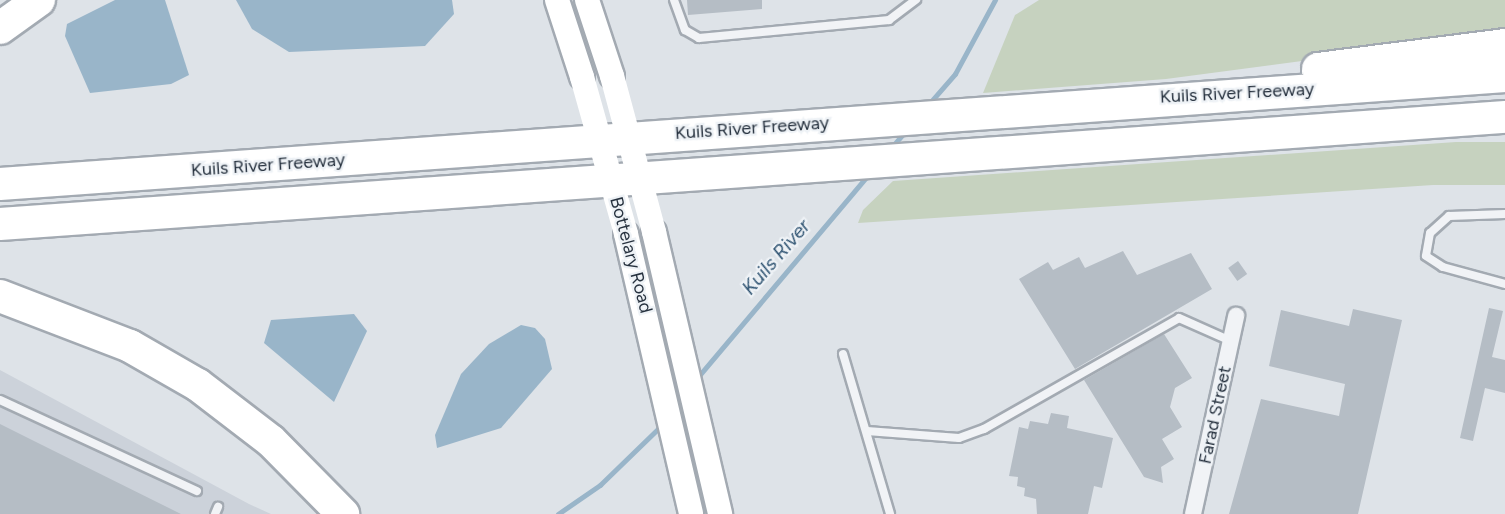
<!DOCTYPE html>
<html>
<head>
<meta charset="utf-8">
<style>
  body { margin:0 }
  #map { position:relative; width:1505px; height:514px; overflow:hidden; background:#dee3e8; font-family:Figtree,sans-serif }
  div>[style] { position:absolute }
  .built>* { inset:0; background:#ccd2da }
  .green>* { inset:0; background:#c6d2bf }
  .water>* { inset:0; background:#99b5c9 }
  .stream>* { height:4.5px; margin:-2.25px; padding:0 2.25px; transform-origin:2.25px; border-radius:2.25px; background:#99b5c9 }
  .building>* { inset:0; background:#b5bdc5; transform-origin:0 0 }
  .roads { filter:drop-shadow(2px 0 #a3aab2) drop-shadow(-2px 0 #a3aab2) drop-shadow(0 2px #a3aab2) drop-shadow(0 -2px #a3aab2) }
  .service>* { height:8px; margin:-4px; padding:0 4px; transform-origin:4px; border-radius:4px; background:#f1f3f6 }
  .minor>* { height:16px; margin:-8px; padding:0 8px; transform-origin:8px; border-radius:8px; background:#f1f3f6 }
  .secondary>* { height:24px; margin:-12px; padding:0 12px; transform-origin:12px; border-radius:12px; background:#fff }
  .motorway>* { height:32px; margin:-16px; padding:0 16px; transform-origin:16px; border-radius:16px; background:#fff }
  .secondary-bridge>* { height:24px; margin:-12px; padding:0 12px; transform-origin:12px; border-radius:12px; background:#fff }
  span { translate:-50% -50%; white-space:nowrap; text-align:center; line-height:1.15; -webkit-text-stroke:4.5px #eef2f6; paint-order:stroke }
  .street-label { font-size:18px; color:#27323f }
  .water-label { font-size:20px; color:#315573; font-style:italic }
</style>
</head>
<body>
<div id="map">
  <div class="built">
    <div style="clip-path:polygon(0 370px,249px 504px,271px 514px,0 514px)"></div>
  </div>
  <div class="green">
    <div style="clip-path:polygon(1039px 0,1505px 0,1505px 34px,1166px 79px,983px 93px,1015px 15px)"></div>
    <div style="clip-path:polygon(1456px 142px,1505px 142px,1505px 185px,1433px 185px,858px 223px,863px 210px,893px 181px)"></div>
  </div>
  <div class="water">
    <div style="clip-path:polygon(115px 0,165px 0,189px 75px,171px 84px,90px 93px,65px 36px,67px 24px)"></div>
    <div style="clip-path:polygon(236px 0,452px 0,454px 14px,425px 46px,289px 52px,252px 29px)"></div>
    <div style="clip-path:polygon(354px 314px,367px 331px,334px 402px,264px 343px,271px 320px)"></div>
    <div style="clip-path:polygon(521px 325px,535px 328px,545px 339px,552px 369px,501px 428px,437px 448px,435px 435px,461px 374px,489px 344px)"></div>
  </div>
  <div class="stream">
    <div style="left:928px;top:105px;width:41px;rotate:-48.9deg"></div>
    <div style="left:955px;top:74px;width:84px;rotate:-61.6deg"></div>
    <div style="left:891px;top:148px;width:21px;rotate:-49deg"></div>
    <div style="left:698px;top:377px;width:264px;rotate:-49.9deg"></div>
    <div style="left:558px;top:514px;width:51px;rotate:-34.6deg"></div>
    <div style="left:600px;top:485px;width:86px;rotate:-44.1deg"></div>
  </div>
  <div class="building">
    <div style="clip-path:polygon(687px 0,762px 0,762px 9px,688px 15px)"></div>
    <div style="clip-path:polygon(1123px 251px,1137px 275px,1191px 253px,1212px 289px,1075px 369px,1019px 279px,1048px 262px,1053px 270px,1079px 257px,1085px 268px)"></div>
    <div style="left:1238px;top:261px;width:16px;height:12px;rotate:55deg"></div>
    <div style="clip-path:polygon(1489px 308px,1503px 311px,1492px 357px,1505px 360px,1505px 393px,1485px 388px,1473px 441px,1460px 438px)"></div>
    <div style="clip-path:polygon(1353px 309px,1402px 320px,1358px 514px,1229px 514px,1261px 399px,1339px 416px,1345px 384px,1269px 366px,1281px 310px,1349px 326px)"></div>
    <div style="clip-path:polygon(1164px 334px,1192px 378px,1175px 388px,1170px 407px,1182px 427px,1162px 439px,1174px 459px,1161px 467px,1163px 483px,1144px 477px,1084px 380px)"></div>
    <div style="clip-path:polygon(1051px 413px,1069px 416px,1067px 428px,1113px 438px,1102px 488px,1094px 486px,1088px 514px,1037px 514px,1036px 499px,1024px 496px,1025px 488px,1017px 486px,1018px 477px,1009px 476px,1019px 427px,1028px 429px,1030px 421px,1048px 424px)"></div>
    <div style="clip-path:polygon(0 424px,34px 441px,181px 514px,0 514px)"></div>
  </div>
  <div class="roads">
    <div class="service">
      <div style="left:674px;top:0;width:32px;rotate:70deg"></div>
      <div style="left:685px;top:30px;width:16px;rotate:30deg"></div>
      <div style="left:699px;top:38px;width:191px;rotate:-5.4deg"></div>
      <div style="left:889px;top:20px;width:34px;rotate:-37deg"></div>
      <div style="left:1505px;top:214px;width:56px;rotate:178deg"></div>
      <div style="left:1449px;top:216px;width:25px;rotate:138deg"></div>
      <div style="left:1430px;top:233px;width:23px;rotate:100deg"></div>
      <div style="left:1426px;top:256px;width:20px;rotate:33deg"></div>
      <div style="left:1443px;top:267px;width:64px;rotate:15.3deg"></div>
      <div style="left:843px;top:354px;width:167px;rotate:73.6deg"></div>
      <div style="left:0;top:400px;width:217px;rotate:24.8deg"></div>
      <div style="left:867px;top:431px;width:92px;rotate:4.4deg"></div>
      <div style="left:959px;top:438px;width:27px;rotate:-20deg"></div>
      <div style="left:984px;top:429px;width:224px;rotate:-29.6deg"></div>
      <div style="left:1179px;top:318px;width:57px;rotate:23.9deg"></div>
      <div style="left:215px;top:514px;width:8px;rotate:-67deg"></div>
    </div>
    <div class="minor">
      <div style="left:1193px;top:514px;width:203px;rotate:-77.7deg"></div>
    </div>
    <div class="secondary">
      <div style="left:557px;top:0;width:81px;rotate:72deg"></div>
      <div style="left:587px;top:0;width:80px;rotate:71.8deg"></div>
      <div style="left:654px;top:232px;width:290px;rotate:76.8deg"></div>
      <div style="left:626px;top:234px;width:287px;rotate:76.9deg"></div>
    </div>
    <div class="motorway">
      <div style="left:0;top:28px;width:48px;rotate:-35.7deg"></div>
      <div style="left:1318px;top:69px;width:189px;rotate:-7.3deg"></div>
      <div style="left:0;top:184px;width:1509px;rotate:-4.1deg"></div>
      <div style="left:0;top:224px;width:1509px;rotate:-4.07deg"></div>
      <div style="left:0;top:296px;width:139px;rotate:21deg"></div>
      <div style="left:130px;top:346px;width:78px;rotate:29.8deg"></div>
      <div style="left:198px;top:385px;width:92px;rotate:37.5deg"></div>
      <div style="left:271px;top:441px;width:103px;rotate:45.4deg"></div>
    </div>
  </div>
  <div class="secondary-bridge">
    <div style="left:612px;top:76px;width:162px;rotate:74.9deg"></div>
    <div style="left:582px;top:77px;width:163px;rotate:74.3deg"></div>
  </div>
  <div class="street-label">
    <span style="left:1237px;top:93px;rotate:-3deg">Kuils River Freeway</span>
    <span style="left:752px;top:128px;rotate:-4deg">Kuils River Freeway</span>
    <span style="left:268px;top:165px;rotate:-4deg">Kuils River Freeway</span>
    <span style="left:631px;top:255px;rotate:75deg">Bottelary Road</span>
    <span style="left:1215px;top:415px;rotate:-78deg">Farad Street</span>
  </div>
  <div class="water-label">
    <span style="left:776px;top:257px;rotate:-49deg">Kuils River</span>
  </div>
</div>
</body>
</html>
